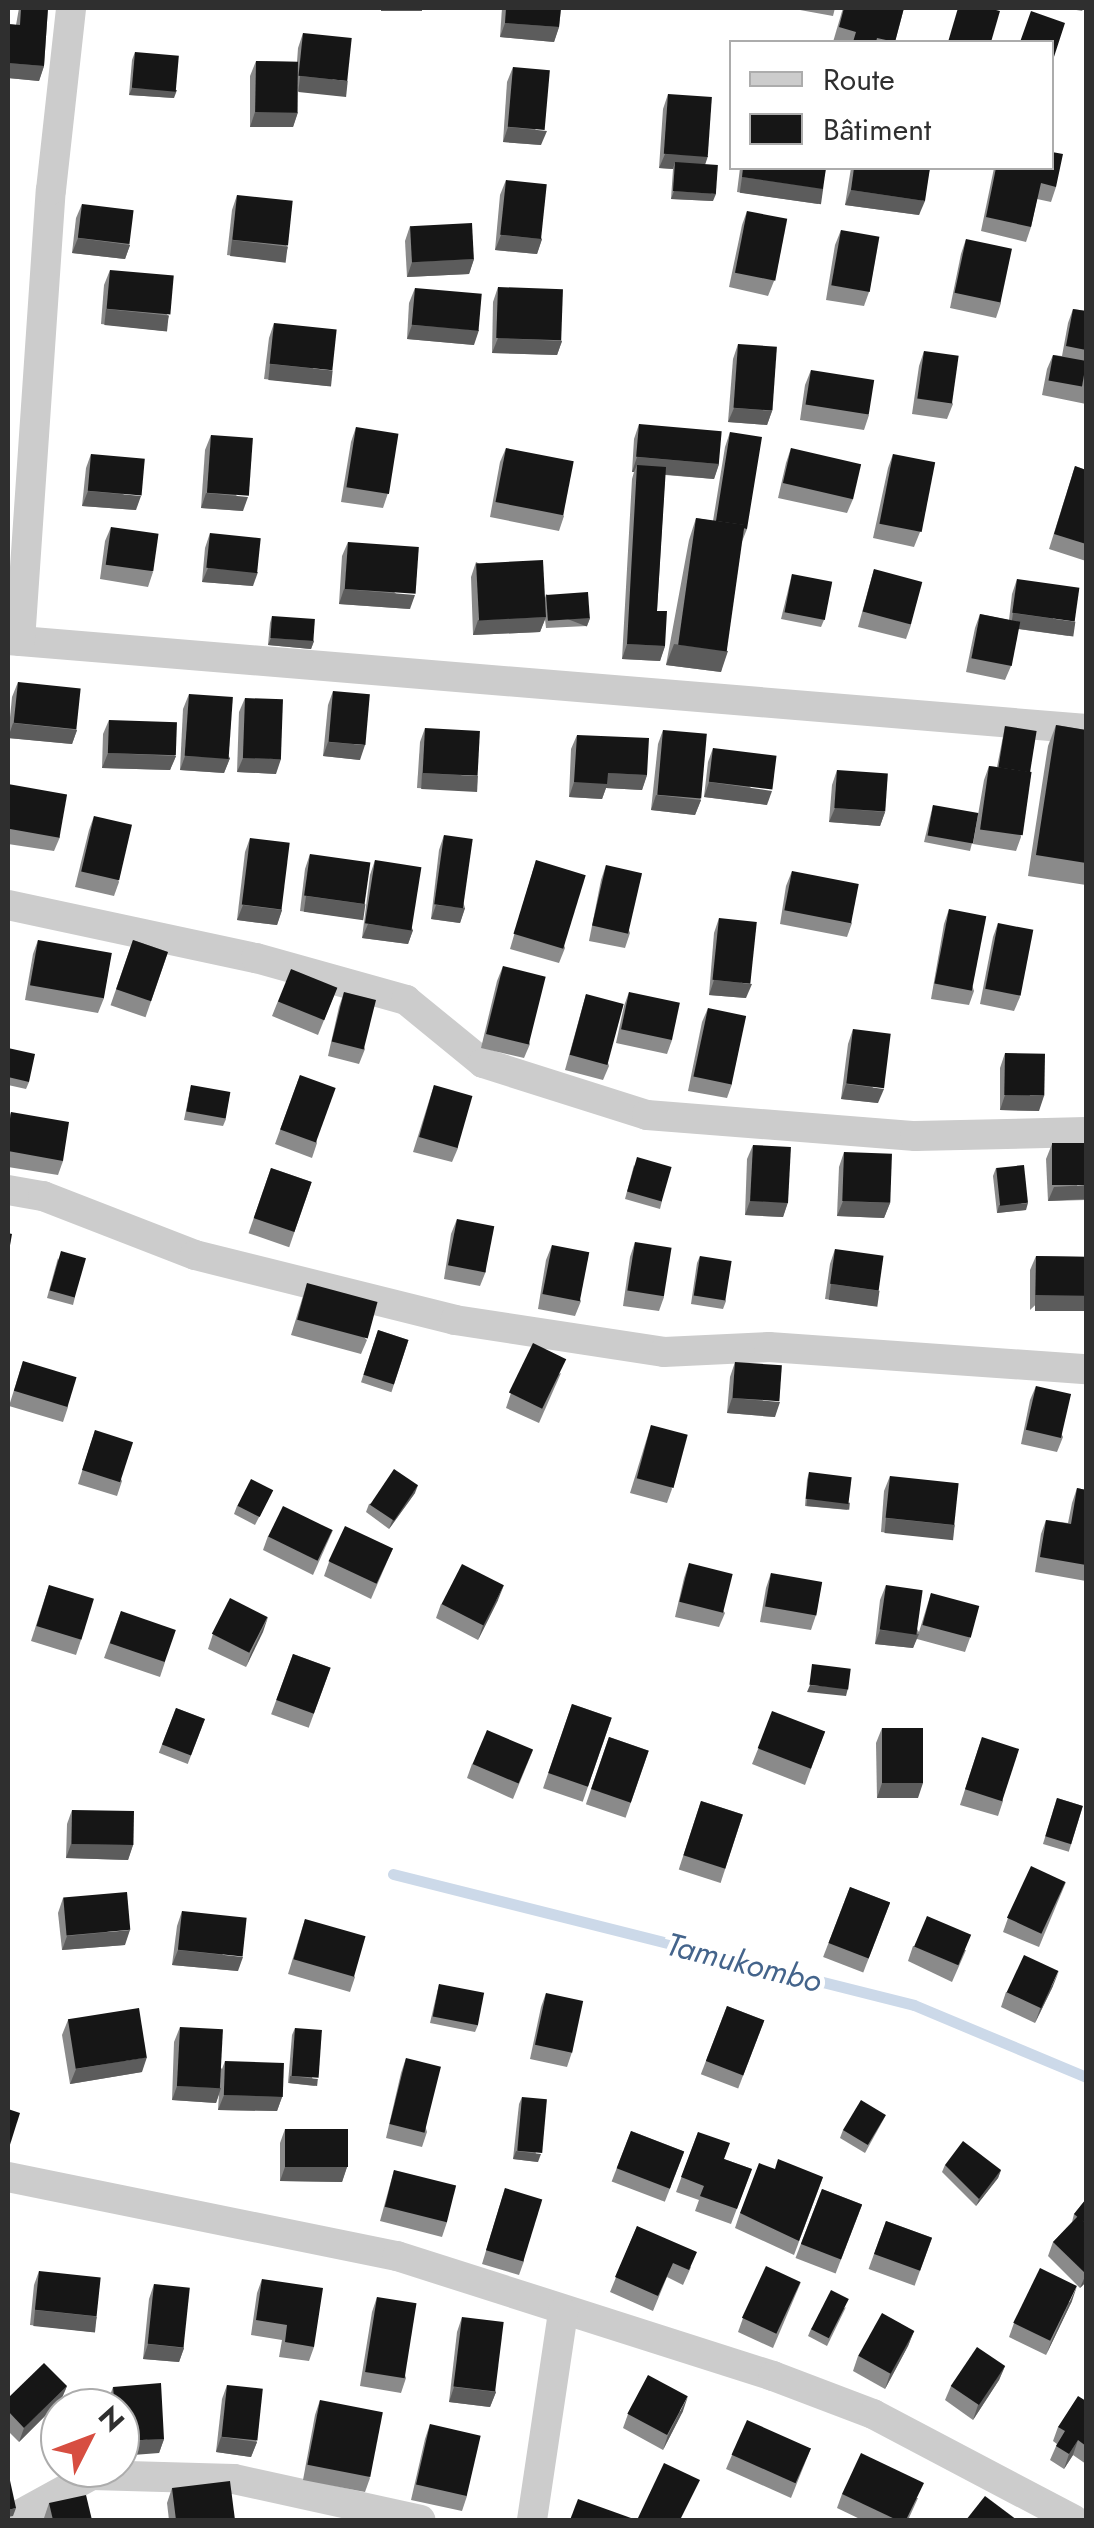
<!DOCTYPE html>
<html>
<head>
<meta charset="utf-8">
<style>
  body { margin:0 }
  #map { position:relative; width:1094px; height:2528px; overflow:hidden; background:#fff; font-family:Jost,sans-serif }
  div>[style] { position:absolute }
  .stream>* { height:11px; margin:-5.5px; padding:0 5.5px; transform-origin:5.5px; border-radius:5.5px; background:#ccd9e9 }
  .minor>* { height:30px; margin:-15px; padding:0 15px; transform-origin:15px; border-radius:15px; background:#ccc }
  .wall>* { inset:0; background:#8a8a8a; transform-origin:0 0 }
  .shaded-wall>* { inset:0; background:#5c5c5c; transform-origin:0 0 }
  .building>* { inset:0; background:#161616; transform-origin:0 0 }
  span { translate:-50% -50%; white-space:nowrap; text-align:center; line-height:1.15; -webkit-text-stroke:10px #fff; paint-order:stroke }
  .water-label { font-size:32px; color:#44648b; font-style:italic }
  .frame { position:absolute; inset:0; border:10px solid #2f2f2f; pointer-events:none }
  .legend { position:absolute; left:729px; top:40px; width:325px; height:130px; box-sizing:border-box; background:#fff; border:2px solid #acacac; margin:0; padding:12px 18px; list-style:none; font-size:30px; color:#2f2f2f }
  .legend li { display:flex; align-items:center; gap:20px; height:50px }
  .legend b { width:50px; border:2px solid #acacac }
  .north { position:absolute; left:40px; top:2388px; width:100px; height:100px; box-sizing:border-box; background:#fff; border:2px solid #acacac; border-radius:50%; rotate:48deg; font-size:28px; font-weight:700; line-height:40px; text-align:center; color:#2f2f2f }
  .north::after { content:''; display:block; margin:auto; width:35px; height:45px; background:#d74e41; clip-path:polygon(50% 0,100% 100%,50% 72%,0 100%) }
</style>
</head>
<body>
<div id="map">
  <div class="stream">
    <div style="left:393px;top:1874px;width:537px;rotate:14.11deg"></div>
    <div style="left:914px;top:2005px;width:186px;rotate:22.7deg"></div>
  </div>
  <div class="minor">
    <div style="left:8px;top:640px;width:1082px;rotate:4.72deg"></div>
    <div style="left:20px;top:641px;width:452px;rotate:-86.1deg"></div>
    <div style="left:51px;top:190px;width:183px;rotate:-83.7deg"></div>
    <div style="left:8px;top:905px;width:254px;rotate:12.1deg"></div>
    <div style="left:256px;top:958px;width:156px;rotate:15.6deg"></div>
    <div style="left:406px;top:1000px;width:99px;rotate:39.3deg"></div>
    <div style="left:483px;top:1063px;width:172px;rotate:17.6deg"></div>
    <div style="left:647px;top:1115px;width:269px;rotate:4.5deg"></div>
    <div style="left:915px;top:1136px;width:171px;rotate:-1.3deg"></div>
    <div style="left:8px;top:1190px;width:36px;rotate:10deg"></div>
    <div style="left:43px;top:1196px;width:163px;rotate:21.2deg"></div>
    <div style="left:195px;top:1255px;width:268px;rotate:14deg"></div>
    <div style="left:455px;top:1320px;width:211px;rotate:8.7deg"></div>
    <div style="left:664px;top:1352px;width:105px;rotate:-2.7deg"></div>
    <div style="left:769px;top:1347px;width:318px;rotate:4deg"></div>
    <div style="left:8px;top:2177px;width:397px;rotate:11.5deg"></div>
    <div style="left:397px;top:2256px;width:395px;rotate:17.7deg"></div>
    <div style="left:773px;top:2376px;width:107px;rotate:20.8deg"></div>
    <div style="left:873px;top:2414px;width:227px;rotate:27.8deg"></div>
    <div style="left:10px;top:2520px;width:94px;rotate:-28.8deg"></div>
    <div style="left:92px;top:2475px;width:142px;rotate:1.6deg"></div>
    <div style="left:234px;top:2479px;width:191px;rotate:12.4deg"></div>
    <div style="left:532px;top:2520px;width:210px;rotate:-81.5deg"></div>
  </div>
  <div class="wall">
    <div style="clip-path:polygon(19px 8px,48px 8px,44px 66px,39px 81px,8px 78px,8px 24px,16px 25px)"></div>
    <div style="clip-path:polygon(502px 8px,561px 8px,559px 27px,554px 42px,500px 37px)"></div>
    <div style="clip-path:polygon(789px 8px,835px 8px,833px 16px)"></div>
    <div style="clip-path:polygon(843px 8px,904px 8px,895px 42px,833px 42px)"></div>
    <div style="clip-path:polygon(1065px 8px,1084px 8px,1082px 11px)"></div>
    <div style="clip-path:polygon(303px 33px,343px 96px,298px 91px,298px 112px,293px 127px,250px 127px,250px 76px,256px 61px,297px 62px,298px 48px)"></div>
    <div style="clip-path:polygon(135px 52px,174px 98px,129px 95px,132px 60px)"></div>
    <div style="clip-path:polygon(513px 67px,541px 145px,503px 142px,507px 82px)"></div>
    <div style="clip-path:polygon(668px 94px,705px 164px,713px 201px,671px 199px,673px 169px,659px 168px,663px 109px)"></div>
    <div style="clip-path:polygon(740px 168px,826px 168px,818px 204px,737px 192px)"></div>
    <div style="clip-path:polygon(851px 168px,930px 168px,919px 215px,845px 205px)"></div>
    <div style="clip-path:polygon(994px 168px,1052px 168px,1056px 187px,1051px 202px,1037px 199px,1031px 227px,1026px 242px,981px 231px)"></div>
    <div style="clip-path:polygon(506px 180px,542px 239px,537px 254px,495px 250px,500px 195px)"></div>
    <div style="clip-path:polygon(237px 195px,288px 247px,283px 262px,227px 255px,232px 210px)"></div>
    <div style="clip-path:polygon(82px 204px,130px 245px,125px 259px,72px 253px,76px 218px)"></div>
    <div style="clip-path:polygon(747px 211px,774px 281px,768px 296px,729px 287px,742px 225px)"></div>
    <div style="clip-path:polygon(410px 226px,474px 259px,469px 274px,407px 277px,405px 241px)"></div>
    <div style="clip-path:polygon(841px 230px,869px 292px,864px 306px,826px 300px,835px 245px)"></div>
    <div style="clip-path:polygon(966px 239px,1001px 303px,996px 318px,950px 308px,961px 254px)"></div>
    <div style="clip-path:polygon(110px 270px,169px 316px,164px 331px,101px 324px,104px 285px)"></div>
    <div style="clip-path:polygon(498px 287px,562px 341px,557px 355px,492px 353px,493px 302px)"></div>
    <div style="clip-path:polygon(415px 288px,474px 345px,407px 339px,409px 303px)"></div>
    <div style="clip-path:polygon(1073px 309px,1086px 311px,1086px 404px,1042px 395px,1047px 369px,1053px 355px,1062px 356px,1068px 323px)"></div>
    <div style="clip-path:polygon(274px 323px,328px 386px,264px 379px,269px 338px)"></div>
    <div style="clip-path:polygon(738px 344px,772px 411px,767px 425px,728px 422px,733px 359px)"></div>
    <div style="clip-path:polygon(924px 351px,953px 404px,947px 419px,912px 414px,919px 366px)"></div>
    <div style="clip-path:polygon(811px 370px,869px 415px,864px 430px,800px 420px,805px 385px)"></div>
    <div style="clip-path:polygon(639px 424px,719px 464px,714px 479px,665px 475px,657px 611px,665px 646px,660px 661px,622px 659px,632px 479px,634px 472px,632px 472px,634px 439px)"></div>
    <div style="clip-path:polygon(356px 427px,388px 493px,383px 508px,341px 502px,351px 442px)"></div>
    <div style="clip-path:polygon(730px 432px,747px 529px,741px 544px,721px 672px,666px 665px,689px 540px,696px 518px,713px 521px,725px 447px)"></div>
    <div style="clip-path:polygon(211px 435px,243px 511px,201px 508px,205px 450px)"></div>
    <div style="clip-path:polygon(506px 448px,564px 516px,559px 531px,490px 517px,500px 462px)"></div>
    <div style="clip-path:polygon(791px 448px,853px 499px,847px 513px,778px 498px,786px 463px)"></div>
    <div style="clip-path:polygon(91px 454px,136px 510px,82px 506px,86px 468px)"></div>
    <div style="clip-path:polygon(893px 454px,920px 532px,914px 547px,873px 538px,888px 468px)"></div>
    <div style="clip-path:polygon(1075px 466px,1086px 470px,1086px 561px,1049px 549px)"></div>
    <div style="clip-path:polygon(111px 527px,153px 572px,148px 587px,100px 579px,105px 541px)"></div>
    <div style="clip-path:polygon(210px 533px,253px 586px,202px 582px,205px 548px)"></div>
    <div style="clip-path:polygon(348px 542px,410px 609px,339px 604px,342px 556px)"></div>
    <div style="clip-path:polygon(476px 562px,545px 598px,546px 594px,590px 618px,587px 626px,546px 628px,545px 619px,540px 632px,473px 635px,471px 577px)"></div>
    <div style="clip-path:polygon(874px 569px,911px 625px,906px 639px,858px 627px)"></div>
    <div style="clip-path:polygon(792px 574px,824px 620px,821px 627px,781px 619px)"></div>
    <div style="clip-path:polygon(1017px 579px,1069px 636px,1018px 629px,1011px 666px,1005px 680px,966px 672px,975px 628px,980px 614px,1009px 620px,1012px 594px)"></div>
    <div style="clip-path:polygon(272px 616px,314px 641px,311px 649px,268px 645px,270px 623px)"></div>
    <div style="clip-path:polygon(18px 682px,77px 730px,72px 744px,8px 738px,12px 697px)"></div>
    <div style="clip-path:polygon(333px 691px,360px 760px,323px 756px,328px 705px)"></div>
    <div style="clip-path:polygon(189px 694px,230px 758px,224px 773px,180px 770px,183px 709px)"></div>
    <div style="clip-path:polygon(245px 698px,276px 774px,237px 772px,239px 712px)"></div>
    <div style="clip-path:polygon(109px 720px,176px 756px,170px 770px,102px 768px,103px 734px)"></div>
    <div style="clip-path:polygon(1056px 725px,1086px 730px,1086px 885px,1028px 876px,1048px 746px)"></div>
    <div style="clip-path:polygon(1005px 726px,1021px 837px,1016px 851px,973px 844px,984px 780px,989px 766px,997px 767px)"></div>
    <div style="clip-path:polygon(425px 728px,473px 791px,417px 788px,420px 742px)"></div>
    <div style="clip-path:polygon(663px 730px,701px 800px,695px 815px,651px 810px,658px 744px)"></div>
    <div style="clip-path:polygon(577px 735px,647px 775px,642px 790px,606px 788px,602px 799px,569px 797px,571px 749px)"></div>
    <div style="clip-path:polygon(713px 748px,767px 805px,704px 797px,708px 762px)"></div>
    <div style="clip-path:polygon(837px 770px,885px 812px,880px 826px,829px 822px,832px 785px)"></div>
    <div style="clip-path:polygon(8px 784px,60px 837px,54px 851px,8px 844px)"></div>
    <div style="clip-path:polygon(933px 805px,972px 843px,970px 851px,924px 842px)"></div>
    <div style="clip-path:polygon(94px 816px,119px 882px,114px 896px,75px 887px,89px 830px)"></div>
    <div style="clip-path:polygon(444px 835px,465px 908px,460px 923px,431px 919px,439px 850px)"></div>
    <div style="clip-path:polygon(250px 838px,282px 910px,277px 925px,237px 920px,245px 852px)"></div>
    <div style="clip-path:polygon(310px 854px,365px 904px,360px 919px,300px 911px,305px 869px)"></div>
    <div style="clip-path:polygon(375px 860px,413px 930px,408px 944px,362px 938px,370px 875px)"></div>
    <div style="clip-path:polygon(536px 860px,565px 948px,559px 963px,510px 949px)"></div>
    <div style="clip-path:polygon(606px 865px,630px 933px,625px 948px,589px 941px,601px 880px)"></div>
    <div style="clip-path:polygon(792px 871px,852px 923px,847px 937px,780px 924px,786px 886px)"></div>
    <div style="clip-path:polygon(949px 909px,974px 991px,969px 1005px,931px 999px,944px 924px)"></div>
    <div style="clip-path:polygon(719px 918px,746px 998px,709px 995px,714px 933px)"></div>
    <div style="clip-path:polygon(998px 923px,1020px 997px,1014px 1011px,980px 1004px,993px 937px)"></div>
    <div style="clip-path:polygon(38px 940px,104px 998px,98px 1013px,25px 1000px,33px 954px)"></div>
    <div style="left:133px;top:940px;width:37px;height:69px;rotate:19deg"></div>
    <div style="clip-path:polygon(503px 966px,530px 1044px,524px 1058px,481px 1048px,497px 981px)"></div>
    <div style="clip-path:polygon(337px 988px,318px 1035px,272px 1016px,278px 1001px)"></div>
    <div style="clip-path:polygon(344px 992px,365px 1049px,359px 1064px,328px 1056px,339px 1007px)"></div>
    <div style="clip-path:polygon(629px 992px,672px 1040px,667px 1054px,616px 1043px,624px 1006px)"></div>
    <div style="clip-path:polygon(586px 994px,609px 1066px,603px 1080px,565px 1070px)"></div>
    <div style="clip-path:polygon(708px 1008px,732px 1084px,727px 1098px,688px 1091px,702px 1022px)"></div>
    <div style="clip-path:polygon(853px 1029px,878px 1103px,841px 1099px,848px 1044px)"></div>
    <div style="clip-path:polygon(8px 1048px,29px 1082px,26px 1089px,8px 1085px)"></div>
    <div style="clip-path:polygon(1005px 1053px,1039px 1111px,1000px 1110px,1000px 1068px)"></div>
    <div style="clip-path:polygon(300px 1075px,317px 1143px,312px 1158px,275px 1144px)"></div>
    <div style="clip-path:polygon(191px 1085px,226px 1119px,223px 1126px,184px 1120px)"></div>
    <div style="clip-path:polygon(434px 1085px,458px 1148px,452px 1162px,413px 1152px)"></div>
    <div style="clip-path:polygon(11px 1112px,63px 1161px,58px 1175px,8px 1167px,8px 1121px)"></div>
    <div style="clip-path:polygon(1052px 1144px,1086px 1200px,1048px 1201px,1046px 1159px)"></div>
    <div style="clip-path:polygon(753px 1145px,788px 1202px,783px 1217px,745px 1215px,747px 1159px)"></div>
    <div style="clip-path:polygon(844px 1152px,890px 1203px,884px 1218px,837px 1216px,839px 1167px)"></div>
    <div style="clip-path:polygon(634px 1165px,662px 1201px,660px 1209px,625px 1199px)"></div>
    <div style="left:271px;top:1168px;width:43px;height:69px;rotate:19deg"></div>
    <div style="clip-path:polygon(996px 1168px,1026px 1210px,997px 1213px,993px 1176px)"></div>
    <div style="clip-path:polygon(457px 1219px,486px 1271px,480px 1286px,444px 1279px,451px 1234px)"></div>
    <div style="clip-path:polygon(635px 1242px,664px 1297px,659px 1311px,623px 1306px,630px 1257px)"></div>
    <div style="clip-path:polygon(552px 1245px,581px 1301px,575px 1316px,538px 1309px,546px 1260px)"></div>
    <div style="clip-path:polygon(835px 1249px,879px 1291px,874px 1306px,825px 1299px,830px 1264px)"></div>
    <div style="clip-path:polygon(700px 1256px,726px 1301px,723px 1309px,691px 1304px,697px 1263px)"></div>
    <div style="clip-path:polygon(1036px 1256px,1086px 1257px,1030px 1310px,1030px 1270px)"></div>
    <div style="clip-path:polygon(58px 1258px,75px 1297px,73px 1305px,47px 1298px)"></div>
    <div style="clip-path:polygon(307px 1283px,367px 1340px,361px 1354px,291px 1335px)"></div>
    <div style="left:378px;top:1330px;width:32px;height:55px;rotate:18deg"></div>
    <div style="clip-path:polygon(23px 1361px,68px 1407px,63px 1422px,9px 1406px)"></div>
    <div style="clip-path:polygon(735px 1362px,775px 1417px,727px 1413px,730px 1377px)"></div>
    <div style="clip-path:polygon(561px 1373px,539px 1423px,506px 1408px,511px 1393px)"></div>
    <div style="clip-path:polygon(1036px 1386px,1063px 1437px,1057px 1452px,1021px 1444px,1030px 1400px)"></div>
    <div style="clip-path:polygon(651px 1425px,672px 1489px,667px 1503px,630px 1493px)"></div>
    <div style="clip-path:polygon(95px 1430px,122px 1481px,117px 1496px,78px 1484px)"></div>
    <div style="clip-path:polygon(809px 1472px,848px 1510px,805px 1506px,807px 1480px)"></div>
    <div style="clip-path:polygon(890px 1476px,955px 1525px,950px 1539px,881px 1532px,884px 1491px)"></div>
    <div style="clip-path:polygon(1077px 1488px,1086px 1490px,1086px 1581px,1035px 1572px,1041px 1534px,1046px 1520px,1068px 1523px,1072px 1503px)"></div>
    <div style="clip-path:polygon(273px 1490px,255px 1525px,234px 1514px,237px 1506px)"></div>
    <div style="clip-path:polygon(415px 1493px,389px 1529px,366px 1512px,369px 1504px)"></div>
    <div style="clip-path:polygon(333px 1530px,313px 1575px,263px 1550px,268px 1536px)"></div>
    <div style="clip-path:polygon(393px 1548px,371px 1599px,324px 1576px,329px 1562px)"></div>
    <div style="clip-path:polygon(689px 1563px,725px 1613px,719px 1627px,675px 1617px,684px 1578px)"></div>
    <div style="clip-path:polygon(771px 1573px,816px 1615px,811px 1630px,760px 1622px,766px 1588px)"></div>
    <div style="clip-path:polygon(49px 1585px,81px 1640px,76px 1655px,31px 1641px)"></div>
    <div style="clip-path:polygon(886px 1585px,919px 1632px,931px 1593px,970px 1638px,965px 1652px,917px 1639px,917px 1637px,913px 1648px,875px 1644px,880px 1600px)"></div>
    <div style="clip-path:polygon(498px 1600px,478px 1640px,436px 1618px,441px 1604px)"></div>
    <div style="clip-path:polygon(121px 1611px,165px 1662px,160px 1677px,104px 1658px)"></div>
    <div style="clip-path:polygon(268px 1617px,246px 1667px,208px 1649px,213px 1634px)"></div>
    <div style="left:293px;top:1654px;width:40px;height:64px;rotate:20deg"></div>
    <div style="left:572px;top:1704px;width:42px;height:89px;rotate:19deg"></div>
    <div style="left:176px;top:1708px;width:31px;height:48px;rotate:21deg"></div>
    <div style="clip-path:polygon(882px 1728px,918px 1798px,877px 1798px,876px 1743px)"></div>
    <div style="clip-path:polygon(825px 1731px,805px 1785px,752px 1764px,758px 1749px)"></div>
    <div style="left:609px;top:1737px;width:42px;height:71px;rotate:19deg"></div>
    <div style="clip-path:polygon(982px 1737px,1003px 1801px,998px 1816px,960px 1805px)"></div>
    <div style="clip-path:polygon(533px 1750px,513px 1799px,467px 1778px,472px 1764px)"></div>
    <div style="left:1057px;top:1798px;width:27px;height:48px;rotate:17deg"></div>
    <div style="left:701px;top:1801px;width:44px;height:72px;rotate:18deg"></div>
    <div style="clip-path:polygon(72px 1810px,133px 1845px,128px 1860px,66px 1858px,67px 1824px)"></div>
    <div style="clip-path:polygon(1066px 1882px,1039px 1947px,1003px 1932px,1008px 1918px)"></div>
    <div style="left:850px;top:1887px;width:43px;height:75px;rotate:21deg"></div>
    <div style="clip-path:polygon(63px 1898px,125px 1945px,62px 1950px,58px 1913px)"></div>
    <div style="clip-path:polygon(182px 1911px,238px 1971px,172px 1965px,177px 1926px)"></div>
    <div style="clip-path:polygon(305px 1919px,355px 1977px,350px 1992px,288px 1974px)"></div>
    <div style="clip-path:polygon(913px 1946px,966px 1950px,952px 1982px,908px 1961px)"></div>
    <div style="clip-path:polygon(439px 1984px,478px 2025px,475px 2032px,430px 2023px)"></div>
    <div style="clip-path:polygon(1053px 1986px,1035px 2023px,1001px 2007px,1006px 1992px)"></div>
    <div style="clip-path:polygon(546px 1993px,572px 2052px,567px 2067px,530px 2059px,541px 2007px)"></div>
    <div style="left:727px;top:2006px;width:40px;height:73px;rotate:21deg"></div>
    <div style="clip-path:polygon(68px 2020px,142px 2072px,70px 2084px,62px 2035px)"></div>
    <div style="clip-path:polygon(180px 2027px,222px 2069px,225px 2061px,282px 2097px,277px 2111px,218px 2110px,219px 2094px,216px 2103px,172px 2100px,174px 2042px)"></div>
    <div style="clip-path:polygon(295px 2028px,315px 2086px,288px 2083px,292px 2035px)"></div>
    <div style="clip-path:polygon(406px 2058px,427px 2132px,422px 2147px,386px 2138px,401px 2073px)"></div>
    <div style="clip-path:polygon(522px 2097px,538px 2162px,513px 2159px,519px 2104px)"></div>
    <div style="clip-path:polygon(886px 2115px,865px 2153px,840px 2138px,843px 2130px)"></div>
    <div style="clip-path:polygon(285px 2129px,347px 2167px,342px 2182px,280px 2181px,280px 2143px)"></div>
    <div style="left:631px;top:2131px;width:57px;height:54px;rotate:21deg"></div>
    <div style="clip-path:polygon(698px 2132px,724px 2159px,752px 2169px,731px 2224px,695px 2211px,699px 2200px,676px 2192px)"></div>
    <div style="clip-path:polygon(945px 2165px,1001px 2170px,998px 2178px,976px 2206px,942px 2172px)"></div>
    <div style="clip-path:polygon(775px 2169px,823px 2177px,794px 2255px,735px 2228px,740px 2213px)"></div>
    <div style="clip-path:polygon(394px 2170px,447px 2222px,442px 2237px,380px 2221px)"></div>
    <div style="clip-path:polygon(505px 2188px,524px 2261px,519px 2275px,482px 2264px)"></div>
    <div style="left:822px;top:2189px;width:43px;height:74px;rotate:21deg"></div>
    <div style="clip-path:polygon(1086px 2199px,1086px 2282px,1080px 2288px,1048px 2256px,1053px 2242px,1072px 2222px,1074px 2214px)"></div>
    <div style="left:886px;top:2221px;width:49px;height:51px;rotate:20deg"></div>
    <div style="clip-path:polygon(637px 2226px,691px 2267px,683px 2285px,667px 2277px,653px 2311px,610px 2292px)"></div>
    <div style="clip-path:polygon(39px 2271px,97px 2317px,92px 2332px,30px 2325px,34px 2285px)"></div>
    <div style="clip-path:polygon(262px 2279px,314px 2347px,309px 2361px,279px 2357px,282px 2340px,251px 2335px,257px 2293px)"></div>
    <div style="clip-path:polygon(801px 2282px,773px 2348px,738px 2332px,743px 2318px)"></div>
    <div style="clip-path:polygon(154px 2284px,184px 2348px,179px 2362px,143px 2359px,149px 2299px)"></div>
    <div style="clip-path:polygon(377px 2297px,406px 2378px,401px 2393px,360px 2386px,372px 2312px)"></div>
    <div style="clip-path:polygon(1072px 2301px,1046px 2355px,1009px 2337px,1014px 2323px)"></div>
    <div style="clip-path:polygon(846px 2307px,827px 2346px,808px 2336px,811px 2329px)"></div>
    <div style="clip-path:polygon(462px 2317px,496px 2392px,490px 2407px,449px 2402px,457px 2332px)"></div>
    <div style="clip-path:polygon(914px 2331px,908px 2346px,885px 2389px,853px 2371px,858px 2356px)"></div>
    <div style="clip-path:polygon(1005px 2366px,999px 2380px,973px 2420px,945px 2400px,951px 2386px)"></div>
    <div style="clip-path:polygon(227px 2385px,257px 2442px,251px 2457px,216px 2452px,222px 2399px)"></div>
    <div style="clip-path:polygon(67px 2386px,61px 2400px,19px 2442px,8px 2431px,8px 2398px)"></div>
    <div style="clip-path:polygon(113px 2387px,164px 2439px,159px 2453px,120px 2408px,108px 2408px,108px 2401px)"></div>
    <div style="clip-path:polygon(320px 2400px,370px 2478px,365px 2492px,303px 2480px,315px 2415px)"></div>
    <div style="clip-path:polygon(1086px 2401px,1086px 2464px,1073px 2455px,1064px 2469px,1050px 2460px,1057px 2444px,1053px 2441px,1058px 2427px)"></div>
    <div style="clip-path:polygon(683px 2411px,663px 2450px,623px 2428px,628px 2414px)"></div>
    <div style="clip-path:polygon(430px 2424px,467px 2496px,462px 2511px,411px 2500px,425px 2439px)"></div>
    <div style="clip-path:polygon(811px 2448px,791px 2498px,726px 2469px,732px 2455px)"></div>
    <div style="clip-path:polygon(172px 2488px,235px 2520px,169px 2520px,167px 2503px)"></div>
    <div style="clip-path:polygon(842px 2494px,918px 2498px,908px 2520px,862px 2520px,837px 2508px)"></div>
    <div style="clip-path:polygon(49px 2503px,92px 2520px,44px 2520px,44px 2518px)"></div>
  </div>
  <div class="shaded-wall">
    <div style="left:381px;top:8px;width:41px;height:3px"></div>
    <div style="clip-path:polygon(673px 8px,698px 8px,697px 10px)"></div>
    <div style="clip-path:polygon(505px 23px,559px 27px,554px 42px,500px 37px)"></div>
    <div style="clip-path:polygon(8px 63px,44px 66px,39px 81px,8px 78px)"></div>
    <div style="left:300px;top:76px;width:48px;height:16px;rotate:6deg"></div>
    <div style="clip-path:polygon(132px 88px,177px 90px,174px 98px,129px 95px)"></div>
    <div style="clip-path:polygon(255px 112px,298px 112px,293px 127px,250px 127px)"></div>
    <div style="clip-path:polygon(508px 127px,547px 131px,541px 145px,503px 142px)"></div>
    <div style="clip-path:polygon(665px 154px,708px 156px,703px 171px,675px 162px,673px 169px,659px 168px)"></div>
    <div style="left:742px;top:177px;width:82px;height:16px;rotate:8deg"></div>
    <div style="clip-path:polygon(851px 190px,925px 201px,919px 215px,845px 205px)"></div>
    <div style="clip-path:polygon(674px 191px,716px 194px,713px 201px,671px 199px)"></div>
    <div style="clip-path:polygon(501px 235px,542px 239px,537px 254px,495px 250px)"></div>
    <div style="clip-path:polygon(78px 238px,130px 245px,125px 259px,72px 253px)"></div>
    <div style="left:232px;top:240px;width:56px;height:16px;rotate:7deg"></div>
    <div style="clip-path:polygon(474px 259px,469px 274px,407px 277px,412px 262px)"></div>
    <div style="left:106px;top:309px;width:63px;height:16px;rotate:6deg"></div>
    <div style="clip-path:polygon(412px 325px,479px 330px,474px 345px,407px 339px)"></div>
    <div style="clip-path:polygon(498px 338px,562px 341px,557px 355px,492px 353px)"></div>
    <div style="left:270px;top:364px;width:63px;height:16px;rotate:6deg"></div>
    <div style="clip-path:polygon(734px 408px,772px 411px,767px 425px,728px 422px)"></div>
    <div style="clip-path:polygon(637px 457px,719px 464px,714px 479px,637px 472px,637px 465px,634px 472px,632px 472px)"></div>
    <div style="clip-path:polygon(88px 491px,141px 496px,136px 510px,82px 506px)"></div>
    <div style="clip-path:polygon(206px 493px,248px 497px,243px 511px,201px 508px)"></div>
    <div style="clip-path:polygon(208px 568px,258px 572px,253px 586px,202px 582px)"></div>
    <div style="clip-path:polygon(344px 589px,415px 595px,410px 609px,339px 604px)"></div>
    <div style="left:1013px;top:613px;width:63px;height:15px;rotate:8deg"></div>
    <div style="clip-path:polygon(546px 617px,540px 632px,473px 635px,478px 620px)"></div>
    <div style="left:590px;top:618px;width:9px;height:42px;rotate:111deg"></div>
    <div style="clip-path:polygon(271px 638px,314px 641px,311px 649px,268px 645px)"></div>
    <div style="clip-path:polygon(627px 644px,665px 646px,660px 661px,622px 659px)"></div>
    <div style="clip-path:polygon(674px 644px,728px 651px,721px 672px,666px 665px)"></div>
    <div style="clip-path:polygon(13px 723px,77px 730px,72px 744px,8px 738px)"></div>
    <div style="clip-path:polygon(328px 742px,365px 745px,360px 760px,323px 756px)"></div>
    <div style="clip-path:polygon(108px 753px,176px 756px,170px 770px,102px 768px)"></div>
    <div style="clip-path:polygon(185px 756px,230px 758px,224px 773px,180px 770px)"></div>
    <div style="clip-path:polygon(243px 758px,281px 759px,276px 774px,237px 772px)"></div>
    <div style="left:422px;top:773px;width:56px;height:16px;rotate:3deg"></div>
    <div style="clip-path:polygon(608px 773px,647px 775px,642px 790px,606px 788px,602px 799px,569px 797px,574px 782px)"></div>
    <div style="clip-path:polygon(709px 782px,772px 791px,767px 805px,704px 797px)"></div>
    <div style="clip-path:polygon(656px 795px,701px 800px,695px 815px,651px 810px)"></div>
    <div style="clip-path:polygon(835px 808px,885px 812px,880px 826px,829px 822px)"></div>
    <div style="left:306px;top:896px;width:60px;height:16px;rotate:8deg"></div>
    <div style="clip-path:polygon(243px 905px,282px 910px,277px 925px,237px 920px)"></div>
    <div style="clip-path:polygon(436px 905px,465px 908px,460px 923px,431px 919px)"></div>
    <div style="clip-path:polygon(368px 924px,413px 930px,408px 944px,362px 938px)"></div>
    <div style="clip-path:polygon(714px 980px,752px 984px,746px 998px,709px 995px)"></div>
    <div style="clip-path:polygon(846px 1084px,884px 1089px,878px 1103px,841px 1099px)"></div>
    <div style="clip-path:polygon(1005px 1095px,1044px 1096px,1039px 1111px,1000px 1110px)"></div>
    <div style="clip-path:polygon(1086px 1185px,1086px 1199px,1048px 1201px,1054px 1187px)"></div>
    <div style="clip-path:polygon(750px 1201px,788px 1202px,783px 1217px,745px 1215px)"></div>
    <div style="clip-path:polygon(843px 1201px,890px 1203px,884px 1218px,837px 1216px)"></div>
    <div style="clip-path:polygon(1028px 1203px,1026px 1210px,997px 1213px,999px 1205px)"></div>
    <div style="left:831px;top:1284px;width:49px;height:16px;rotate:8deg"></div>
    <div style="left:1035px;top:1295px;width:51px;height:16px"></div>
    <div style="clip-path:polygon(732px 1398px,780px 1402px,775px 1417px,727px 1413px)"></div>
    <div style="clip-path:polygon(418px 1485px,415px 1493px,389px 1529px,392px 1521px)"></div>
    <div style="left:807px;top:1499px;width:43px;height:7px;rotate:5deg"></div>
    <div style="left:886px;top:1518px;width:69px;height:15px;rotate:6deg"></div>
    <div style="clip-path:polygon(504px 1585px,498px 1600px,478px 1640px,483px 1625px)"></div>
    <div style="clip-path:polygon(268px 1617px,263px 1632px,246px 1667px,251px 1653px)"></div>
    <div style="clip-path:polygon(880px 1630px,919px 1634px,913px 1648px,875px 1644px)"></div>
    <div style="clip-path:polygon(810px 1685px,848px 1688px,846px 1696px,807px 1692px)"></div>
    <div style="clip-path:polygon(882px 1783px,923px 1783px,918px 1798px,877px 1798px)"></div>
    <div style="clip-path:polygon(71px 1844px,133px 1845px,128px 1860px,66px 1858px)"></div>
    <div style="clip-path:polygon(130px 1930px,125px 1945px,62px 1950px,67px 1936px)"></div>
    <div style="clip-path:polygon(178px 1950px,243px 1957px,238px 1971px,172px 1965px)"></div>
    <div style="clip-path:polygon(1059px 1971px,1053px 1986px,1035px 2023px,1040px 2009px)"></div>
    <div style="clip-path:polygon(147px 2057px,142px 2072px,70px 2084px,76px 2069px)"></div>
    <div style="left:290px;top:2076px;width:28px;height:7px;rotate:6deg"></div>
    <div style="clip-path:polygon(177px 2086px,221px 2088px,216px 2103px,172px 2100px)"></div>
    <div style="clip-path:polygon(224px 2095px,282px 2097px,277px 2111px,218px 2110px)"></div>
    <div style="clip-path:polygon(516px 2151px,541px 2154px,538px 2162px,513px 2159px)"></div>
    <div style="clip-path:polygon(285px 2167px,347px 2167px,342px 2182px,280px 2181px)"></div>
    <div style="clip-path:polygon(1001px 2170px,998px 2178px,976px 2206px,979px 2199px)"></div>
    <div style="clip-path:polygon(1086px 2273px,1086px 2282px,1080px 2288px,1086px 2274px)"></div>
    <div style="clip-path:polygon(1077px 2286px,1072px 2301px,1046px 2355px,1052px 2340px)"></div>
    <div style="left:35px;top:2310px;width:62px;height:16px;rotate:6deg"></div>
    <div style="clip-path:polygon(914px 2331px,908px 2346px,885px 2389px,890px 2374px)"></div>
    <div style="clip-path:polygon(148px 2344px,184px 2348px,179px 2362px,143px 2359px)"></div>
    <div style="clip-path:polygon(1005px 2366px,999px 2380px,973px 2420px,978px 2405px)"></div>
    <div style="clip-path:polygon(67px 2386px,61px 2400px,19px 2442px,24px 2428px)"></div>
    <div style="clip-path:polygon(454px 2387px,496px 2392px,490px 2407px,449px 2402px)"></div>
    <div style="clip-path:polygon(688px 2396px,683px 2411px,663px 2450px,668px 2435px)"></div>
    <div style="clip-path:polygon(221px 2437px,257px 2442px,251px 2457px,216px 2452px)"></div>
    <div style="clip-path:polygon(164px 2439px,159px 2453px,120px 2456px,120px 2441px)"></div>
    <div style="clip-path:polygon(1078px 2440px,1073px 2455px,1064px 2469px,1069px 2454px)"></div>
    <div style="clip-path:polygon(16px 2508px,13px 2516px,8px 2517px,8px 2510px)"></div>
  </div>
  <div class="building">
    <div style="clip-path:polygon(21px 8px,48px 8px,44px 66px,8px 63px,8px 24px,20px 25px)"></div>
    <div style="clip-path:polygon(506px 8px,561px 8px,559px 27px,505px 23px)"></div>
    <div style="clip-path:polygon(844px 8px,904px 8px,895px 42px,877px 38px,876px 42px,853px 42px,856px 32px,839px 27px)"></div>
    <div style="clip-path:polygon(958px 8px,988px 8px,1000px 11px,991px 42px,948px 42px)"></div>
    <div style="clip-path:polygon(1031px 11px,1065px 23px,1052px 63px,1052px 42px,1020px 42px)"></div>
    <div style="left:303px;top:33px;width:49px;height:43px;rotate:6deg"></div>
    <div style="left:135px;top:52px;width:44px;height:36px;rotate:5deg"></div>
    <div style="left:256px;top:61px;width:42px;height:51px;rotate:1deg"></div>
    <div style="left:513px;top:67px;width:37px;height:60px;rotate:5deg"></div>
    <div style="left:668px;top:94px;width:44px;height:60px;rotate:4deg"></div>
    <div style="clip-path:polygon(1052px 152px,1063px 154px,1056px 187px,1041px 183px,1031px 227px,986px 217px,996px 168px,1052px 168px)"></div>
    <div style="left:675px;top:162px;width:43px;height:29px;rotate:4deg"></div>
    <div style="clip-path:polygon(743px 168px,826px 168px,823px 189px,742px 177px)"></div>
    <div style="clip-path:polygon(854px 168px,930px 168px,925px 201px,851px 190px)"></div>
    <div style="left:506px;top:180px;width:41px;height:55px;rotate:6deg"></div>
    <div style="left:237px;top:195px;width:56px;height:45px;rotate:6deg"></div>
    <div style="left:82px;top:204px;width:52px;height:34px;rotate:7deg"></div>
    <div style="left:747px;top:211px;width:41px;height:63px;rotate:11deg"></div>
    <div style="left:472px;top:223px;width:36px;height:62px;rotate:87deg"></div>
    <div style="left:841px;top:230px;width:39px;height:56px;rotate:10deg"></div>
    <div style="left:966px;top:239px;width:47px;height:55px;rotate:12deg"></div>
    <div style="left:110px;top:270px;width:64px;height:39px;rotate:5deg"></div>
    <div style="left:498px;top:287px;width:65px;height:51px;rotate:2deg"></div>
    <div style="left:415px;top:288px;width:67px;height:37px;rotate:5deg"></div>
    <div style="clip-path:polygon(1073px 309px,1086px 311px,1086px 350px,1066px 346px)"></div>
    <div style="left:274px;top:323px;width:63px;height:41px;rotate:6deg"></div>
    <div style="left:738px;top:344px;width:39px;height:64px;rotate:4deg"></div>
    <div style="left:924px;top:351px;width:35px;height:48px;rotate:8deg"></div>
    <div style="left:1053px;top:355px;width:34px;height:26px;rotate:10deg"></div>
    <div style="left:811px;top:370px;width:64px;height:35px;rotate:9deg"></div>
    <div style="left:639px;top:424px;width:83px;height:33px;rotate:5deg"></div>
    <div style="left:356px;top:427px;width:43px;height:61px;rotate:9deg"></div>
    <div style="clip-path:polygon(730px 432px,762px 437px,747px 529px,743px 528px,744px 525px,716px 521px)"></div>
    <div style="left:211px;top:435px;width:42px;height:58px;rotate:4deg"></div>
    <div style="left:506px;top:448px;width:69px;height:55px;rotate:11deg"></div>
    <div style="left:791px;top:448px;width:72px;height:36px;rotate:13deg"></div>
    <div style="left:91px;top:454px;width:54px;height:37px;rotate:5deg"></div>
    <div style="left:893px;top:454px;width:43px;height:71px;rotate:11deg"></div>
    <div style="clip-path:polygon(637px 465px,666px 467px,657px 611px,667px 611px,665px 646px,627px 644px)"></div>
    <div style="clip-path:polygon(1075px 466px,1086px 470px,1086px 544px,1054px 534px)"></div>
    <div style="clip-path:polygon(8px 499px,10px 500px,8px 554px)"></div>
    <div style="left:696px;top:518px;width:49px;height:128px;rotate:8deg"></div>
    <div style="left:111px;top:527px;width:48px;height:38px;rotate:8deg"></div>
    <div style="left:210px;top:533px;width:51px;height:35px;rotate:6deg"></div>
    <div style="left:348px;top:542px;width:71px;height:47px;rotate:4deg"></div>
    <div style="left:543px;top:560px;width:57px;height:67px;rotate:87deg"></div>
    <div style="left:874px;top:569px;width:50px;height:44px;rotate:15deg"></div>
    <div style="left:792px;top:574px;width:41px;height:39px;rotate:11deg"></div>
    <div style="left:1017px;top:579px;width:63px;height:34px;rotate:8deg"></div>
    <div style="left:588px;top:592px;width:26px;height:42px;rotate:86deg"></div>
    <div style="left:980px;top:614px;width:41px;height:45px;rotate:11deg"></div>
    <div style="left:272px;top:616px;width:43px;height:22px;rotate:4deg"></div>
    <div style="left:18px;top:682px;width:63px;height:41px;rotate:6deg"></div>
    <div style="left:333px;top:691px;width:37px;height:51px;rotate:5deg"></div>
    <div style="left:189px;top:694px;width:44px;height:62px;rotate:4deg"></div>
    <div style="left:245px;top:698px;width:38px;height:60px;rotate:2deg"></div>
    <div style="left:109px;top:720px;width:68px;height:33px;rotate:2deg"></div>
    <div style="clip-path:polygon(1056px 725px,1086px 730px,1086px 863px,1036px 855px)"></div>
    <div style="left:1005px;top:726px;width:32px;height:42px;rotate:9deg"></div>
    <div style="left:425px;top:728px;width:55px;height:45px;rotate:3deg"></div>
    <div style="left:663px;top:730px;width:44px;height:65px;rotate:5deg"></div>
    <div style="clip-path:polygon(577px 735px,649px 738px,647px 775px,608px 773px,607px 784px,574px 782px)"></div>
    <div style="left:713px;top:748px;width:64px;height:34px;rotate:7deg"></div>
    <div style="left:989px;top:766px;width:43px;height:64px;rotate:8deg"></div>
    <div style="left:837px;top:770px;width:51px;height:38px;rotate:4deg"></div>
    <div style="left:8px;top:784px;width:60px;height:44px;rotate:10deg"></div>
    <div style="left:933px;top:805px;width:46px;height:31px;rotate:10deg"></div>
    <div style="left:94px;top:816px;width:39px;height:57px;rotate:13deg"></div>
    <div style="left:444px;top:835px;width:29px;height:70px;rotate:8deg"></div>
    <div style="left:250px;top:838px;width:40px;height:67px;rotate:7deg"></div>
    <div style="left:310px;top:854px;width:61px;height:42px;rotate:8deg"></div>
    <div style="left:375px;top:860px;width:47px;height:64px;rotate:9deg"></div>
    <div style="left:536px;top:860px;width:52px;height:77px;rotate:17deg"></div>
    <div style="left:606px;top:865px;width:37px;height:62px;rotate:13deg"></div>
    <div style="left:792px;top:871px;width:68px;height:40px;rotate:11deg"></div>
    <div style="left:949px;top:909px;width:38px;height:76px;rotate:11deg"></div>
    <div style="left:719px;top:918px;width:38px;height:62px;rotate:6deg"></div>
    <div style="left:998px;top:923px;width:36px;height:67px;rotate:11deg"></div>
    <div style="left:38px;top:940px;width:75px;height:46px;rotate:10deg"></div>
    <div style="left:133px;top:940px;width:37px;height:52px;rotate:19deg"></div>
    <div style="left:503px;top:966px;width:44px;height:70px;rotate:14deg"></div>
    <div style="left:291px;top:969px;width:50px;height:35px;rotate:22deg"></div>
    <div style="left:344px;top:992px;width:33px;height:51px;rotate:14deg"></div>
    <div style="left:629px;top:992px;width:52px;height:38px;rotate:12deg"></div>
    <div style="left:586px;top:994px;width:39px;height:63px;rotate:15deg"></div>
    <div style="left:708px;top:1008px;width:39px;height:70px;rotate:12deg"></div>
    <div style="left:853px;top:1029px;width:38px;height:55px;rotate:7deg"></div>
    <div style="clip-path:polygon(8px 1048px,35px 1054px,29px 1082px,8px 1077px)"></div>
    <div style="left:1005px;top:1053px;width:40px;height:42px;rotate:1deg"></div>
    <div style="left:300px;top:1075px;width:38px;height:58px;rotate:20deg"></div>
    <div style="left:191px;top:1085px;width:40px;height:27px;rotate:10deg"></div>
    <div style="left:434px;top:1085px;width:40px;height:54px;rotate:16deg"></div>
    <div style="clip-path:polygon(11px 1112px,69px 1122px,63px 1161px,8px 1151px,8px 1132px)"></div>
    <div style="left:1086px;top:1143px;width:42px;height:34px;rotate:90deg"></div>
    <div style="left:753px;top:1145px;width:38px;height:56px;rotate:3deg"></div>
    <div style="left:844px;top:1152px;width:48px;height:49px;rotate:2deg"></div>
    <div style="left:637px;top:1157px;width:36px;height:36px;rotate:16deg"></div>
    <div style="left:1024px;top:1165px;width:38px;height:28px;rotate:84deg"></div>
    <div style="left:271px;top:1168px;width:43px;height:53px;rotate:19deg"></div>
    <div style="left:457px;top:1219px;width:38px;height:47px;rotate:11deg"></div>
    <div style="clip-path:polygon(8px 1233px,12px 1234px,8px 1257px)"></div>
    <div style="left:635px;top:1242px;width:37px;height:49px;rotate:9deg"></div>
    <div style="left:552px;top:1245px;width:38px;height:50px;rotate:11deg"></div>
    <div style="left:835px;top:1249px;width:49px;height:35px;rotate:8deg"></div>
    <div style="left:61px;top:1251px;width:26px;height:41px;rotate:16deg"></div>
    <div style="left:700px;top:1256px;width:32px;height:40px;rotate:9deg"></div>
    <div style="left:1036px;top:1256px;width:50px;height:39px;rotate:1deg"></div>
    <div style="left:307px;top:1283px;width:73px;height:38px;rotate:15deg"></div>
    <div style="left:378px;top:1330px;width:32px;height:47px;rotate:18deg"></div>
    <div style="left:533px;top:1343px;width:37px;height:55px;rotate:26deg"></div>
    <div style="left:23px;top:1361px;width:56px;height:31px;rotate:17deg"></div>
    <div style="left:735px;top:1362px;width:47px;height:36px;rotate:4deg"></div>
    <div style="left:1036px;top:1386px;width:36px;height:45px;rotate:13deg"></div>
    <div style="left:651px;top:1425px;width:38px;height:55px;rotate:15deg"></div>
    <div style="left:95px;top:1430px;width:40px;height:42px;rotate:18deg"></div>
    <div style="left:394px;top:1469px;width:29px;height:43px;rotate:34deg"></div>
    <div style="left:809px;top:1472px;width:43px;height:27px;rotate:7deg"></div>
    <div style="left:890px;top:1476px;width:69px;height:42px;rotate:6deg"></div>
    <div style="left:251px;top:1479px;width:25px;height:30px;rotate:27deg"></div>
    <div style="clip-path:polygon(1077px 1488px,1086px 1490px,1086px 1565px,1040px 1557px,1046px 1520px,1071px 1524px)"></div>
    <div style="left:283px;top:1506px;width:55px;height:34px;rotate:26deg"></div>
    <div style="left:345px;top:1526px;width:53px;height:39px;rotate:25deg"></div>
    <div style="left:689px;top:1563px;width:45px;height:40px;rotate:14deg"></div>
    <div style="left:462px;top:1564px;width:47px;height:45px;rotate:27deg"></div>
    <div style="left:771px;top:1573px;width:52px;height:34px;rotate:10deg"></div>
    <div style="left:49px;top:1585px;width:47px;height:43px;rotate:17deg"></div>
    <div style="left:886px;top:1585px;width:37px;height:45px;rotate:8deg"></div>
    <div style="left:931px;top:1593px;width:50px;height:33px;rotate:15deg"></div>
    <div style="left:230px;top:1598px;width:42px;height:40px;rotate:27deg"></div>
    <div style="left:121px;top:1611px;width:58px;height:34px;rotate:19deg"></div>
    <div style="left:293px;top:1654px;width:40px;height:49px;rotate:20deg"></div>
    <div style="left:812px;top:1664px;width:39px;height:21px;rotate:7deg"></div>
    <div style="left:572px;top:1704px;width:42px;height:73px;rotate:19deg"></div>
    <div style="left:176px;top:1708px;width:31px;height:39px;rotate:21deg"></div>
    <div style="left:772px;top:1711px;width:57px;height:40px;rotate:21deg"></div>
    <div style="left:882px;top:1728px;width:41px;height:55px"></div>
    <div style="left:487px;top:1730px;width:50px;height:37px;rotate:23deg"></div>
    <div style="left:609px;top:1737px;width:42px;height:55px;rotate:19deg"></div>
    <div style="left:982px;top:1737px;width:39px;height:55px;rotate:18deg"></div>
    <div style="left:1057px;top:1798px;width:27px;height:40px;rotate:17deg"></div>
    <div style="left:701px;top:1801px;width:44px;height:57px;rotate:18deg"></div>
    <div style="left:72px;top:1810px;width:62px;height:34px;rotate:1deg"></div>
    <div style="left:1031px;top:1866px;width:38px;height:57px;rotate:25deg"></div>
    <div style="left:850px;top:1887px;width:43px;height:60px;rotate:21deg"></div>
    <div style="left:127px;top:1892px;width:38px;height:64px;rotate:85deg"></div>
    <div style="left:182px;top:1911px;width:65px;height:39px;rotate:6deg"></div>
    <div style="left:927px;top:1916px;width:48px;height:33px;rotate:23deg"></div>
    <div style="left:305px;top:1919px;width:63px;height:42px;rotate:16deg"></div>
    <div style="left:1024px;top:1955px;width:38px;height:41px;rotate:25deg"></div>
    <div style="left:439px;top:1984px;width:46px;height:33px;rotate:11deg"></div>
    <div style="left:546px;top:1993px;width:38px;height:53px;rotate:12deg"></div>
    <div style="left:727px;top:2006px;width:40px;height:59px;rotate:21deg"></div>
    <div style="left:139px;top:2008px;width:50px;height:72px;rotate:81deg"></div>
    <div style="left:180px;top:2027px;width:43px;height:59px;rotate:3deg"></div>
    <div style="left:295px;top:2028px;width:27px;height:48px;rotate:4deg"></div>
    <div style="left:406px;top:2058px;width:36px;height:68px;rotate:14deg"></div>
    <div style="left:225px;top:2061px;width:59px;height:34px;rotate:2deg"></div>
    <div style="left:522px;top:2097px;width:25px;height:54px;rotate:5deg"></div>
    <div style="left:861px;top:2100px;width:29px;height:35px;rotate:31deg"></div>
    <div style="clip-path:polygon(8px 2109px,20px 2113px,8px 2151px)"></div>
    <div style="left:285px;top:2129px;width:63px;height:38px"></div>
    <div style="left:631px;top:2131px;width:57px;height:40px;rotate:21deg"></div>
    <div style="clip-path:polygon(698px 2132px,730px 2143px,724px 2159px,752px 2169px,737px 2209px,700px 2196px,704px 2186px,681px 2177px)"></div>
    <div style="clip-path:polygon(963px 2141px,1001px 2170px,979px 2199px,945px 2165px)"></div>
    <div style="clip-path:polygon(778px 2159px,823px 2177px,799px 2241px,740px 2213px,759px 2163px,775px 2169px)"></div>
    <div style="left:394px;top:2170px;width:64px;height:38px;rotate:14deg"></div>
    <div style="left:505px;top:2188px;width:39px;height:65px;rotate:17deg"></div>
    <div style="left:822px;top:2189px;width:43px;height:59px;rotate:21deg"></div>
    <div style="clip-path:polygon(1086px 2199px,1086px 2224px,1074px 2214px)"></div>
    <div style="clip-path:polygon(1078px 2216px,1086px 2224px,1086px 2274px,1053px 2242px)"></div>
    <div style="left:886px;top:2221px;width:49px;height:35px;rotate:20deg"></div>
    <div style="clip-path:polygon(637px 2226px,697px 2252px,689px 2270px,673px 2263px,658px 2296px,615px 2277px)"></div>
    <div style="left:766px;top:2266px;width:38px;height:57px;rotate:25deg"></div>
    <div style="left:1040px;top:2268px;width:41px;height:61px;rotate:26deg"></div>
    <div style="left:39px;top:2271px;width:62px;height:39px;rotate:6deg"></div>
    <div style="clip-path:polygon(262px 2279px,323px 2288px,314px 2347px,285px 2342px,287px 2325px,256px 2320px)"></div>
    <div style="left:154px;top:2284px;width:36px;height:60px;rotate:6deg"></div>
    <div style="left:831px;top:2290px;width:20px;height:44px;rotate:27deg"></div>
    <div style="left:377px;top:2297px;width:40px;height:76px;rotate:9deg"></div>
    <div style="left:882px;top:2313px;width:37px;height:49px;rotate:29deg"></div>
    <div style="left:462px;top:2317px;width:42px;height:70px;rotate:7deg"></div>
    <div style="left:977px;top:2347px;width:34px;height:47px;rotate:34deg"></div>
    <div style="clip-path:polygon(44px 2363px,67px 2386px,24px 2428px,8px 2411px,8px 2398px)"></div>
    <div style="left:648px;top:2375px;width:45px;height:44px;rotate:28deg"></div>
    <div style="clip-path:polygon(161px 2383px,164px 2439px,120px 2441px,120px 2408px,115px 2408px,113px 2387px)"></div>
    <div style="left:227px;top:2385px;width:36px;height:52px;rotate:6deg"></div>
    <div style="clip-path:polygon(1078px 2396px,1086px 2401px,1086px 2446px,1078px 2440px,1069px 2454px,1056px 2446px,1065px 2431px,1058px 2427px)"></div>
    <div style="left:320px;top:2400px;width:64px;height:66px;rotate:11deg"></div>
    <div style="left:747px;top:2420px;width:70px;height:38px;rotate:24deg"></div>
    <div style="left:430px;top:2424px;width:52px;height:62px;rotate:13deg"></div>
    <div style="clip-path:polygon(861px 2453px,924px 2483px,906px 2520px,897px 2520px,842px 2494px)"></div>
    <div style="clip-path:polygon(664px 2463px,700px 2480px,680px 2520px,637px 2520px)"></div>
    <div style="clip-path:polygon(9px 2476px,16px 2508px,8px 2510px,8px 2477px)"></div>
    <div style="clip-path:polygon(230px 2481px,235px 2520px,176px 2520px,172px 2488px)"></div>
    <div style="clip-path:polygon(86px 2495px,92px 2520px,53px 2520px,49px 2503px)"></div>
    <div style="clip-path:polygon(985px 2496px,1017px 2520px,966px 2520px)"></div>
    <div style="clip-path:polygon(578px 2499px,631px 2518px,630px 2520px,570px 2520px)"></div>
  </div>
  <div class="water-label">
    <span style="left:744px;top:1963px;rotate:14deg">Tamukombo</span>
  </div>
  <div class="frame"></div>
  <ul class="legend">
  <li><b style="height:12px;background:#ccc"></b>Route</li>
  <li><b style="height:28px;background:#161616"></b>Bâtiment</li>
  </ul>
  <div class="north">N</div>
</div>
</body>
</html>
